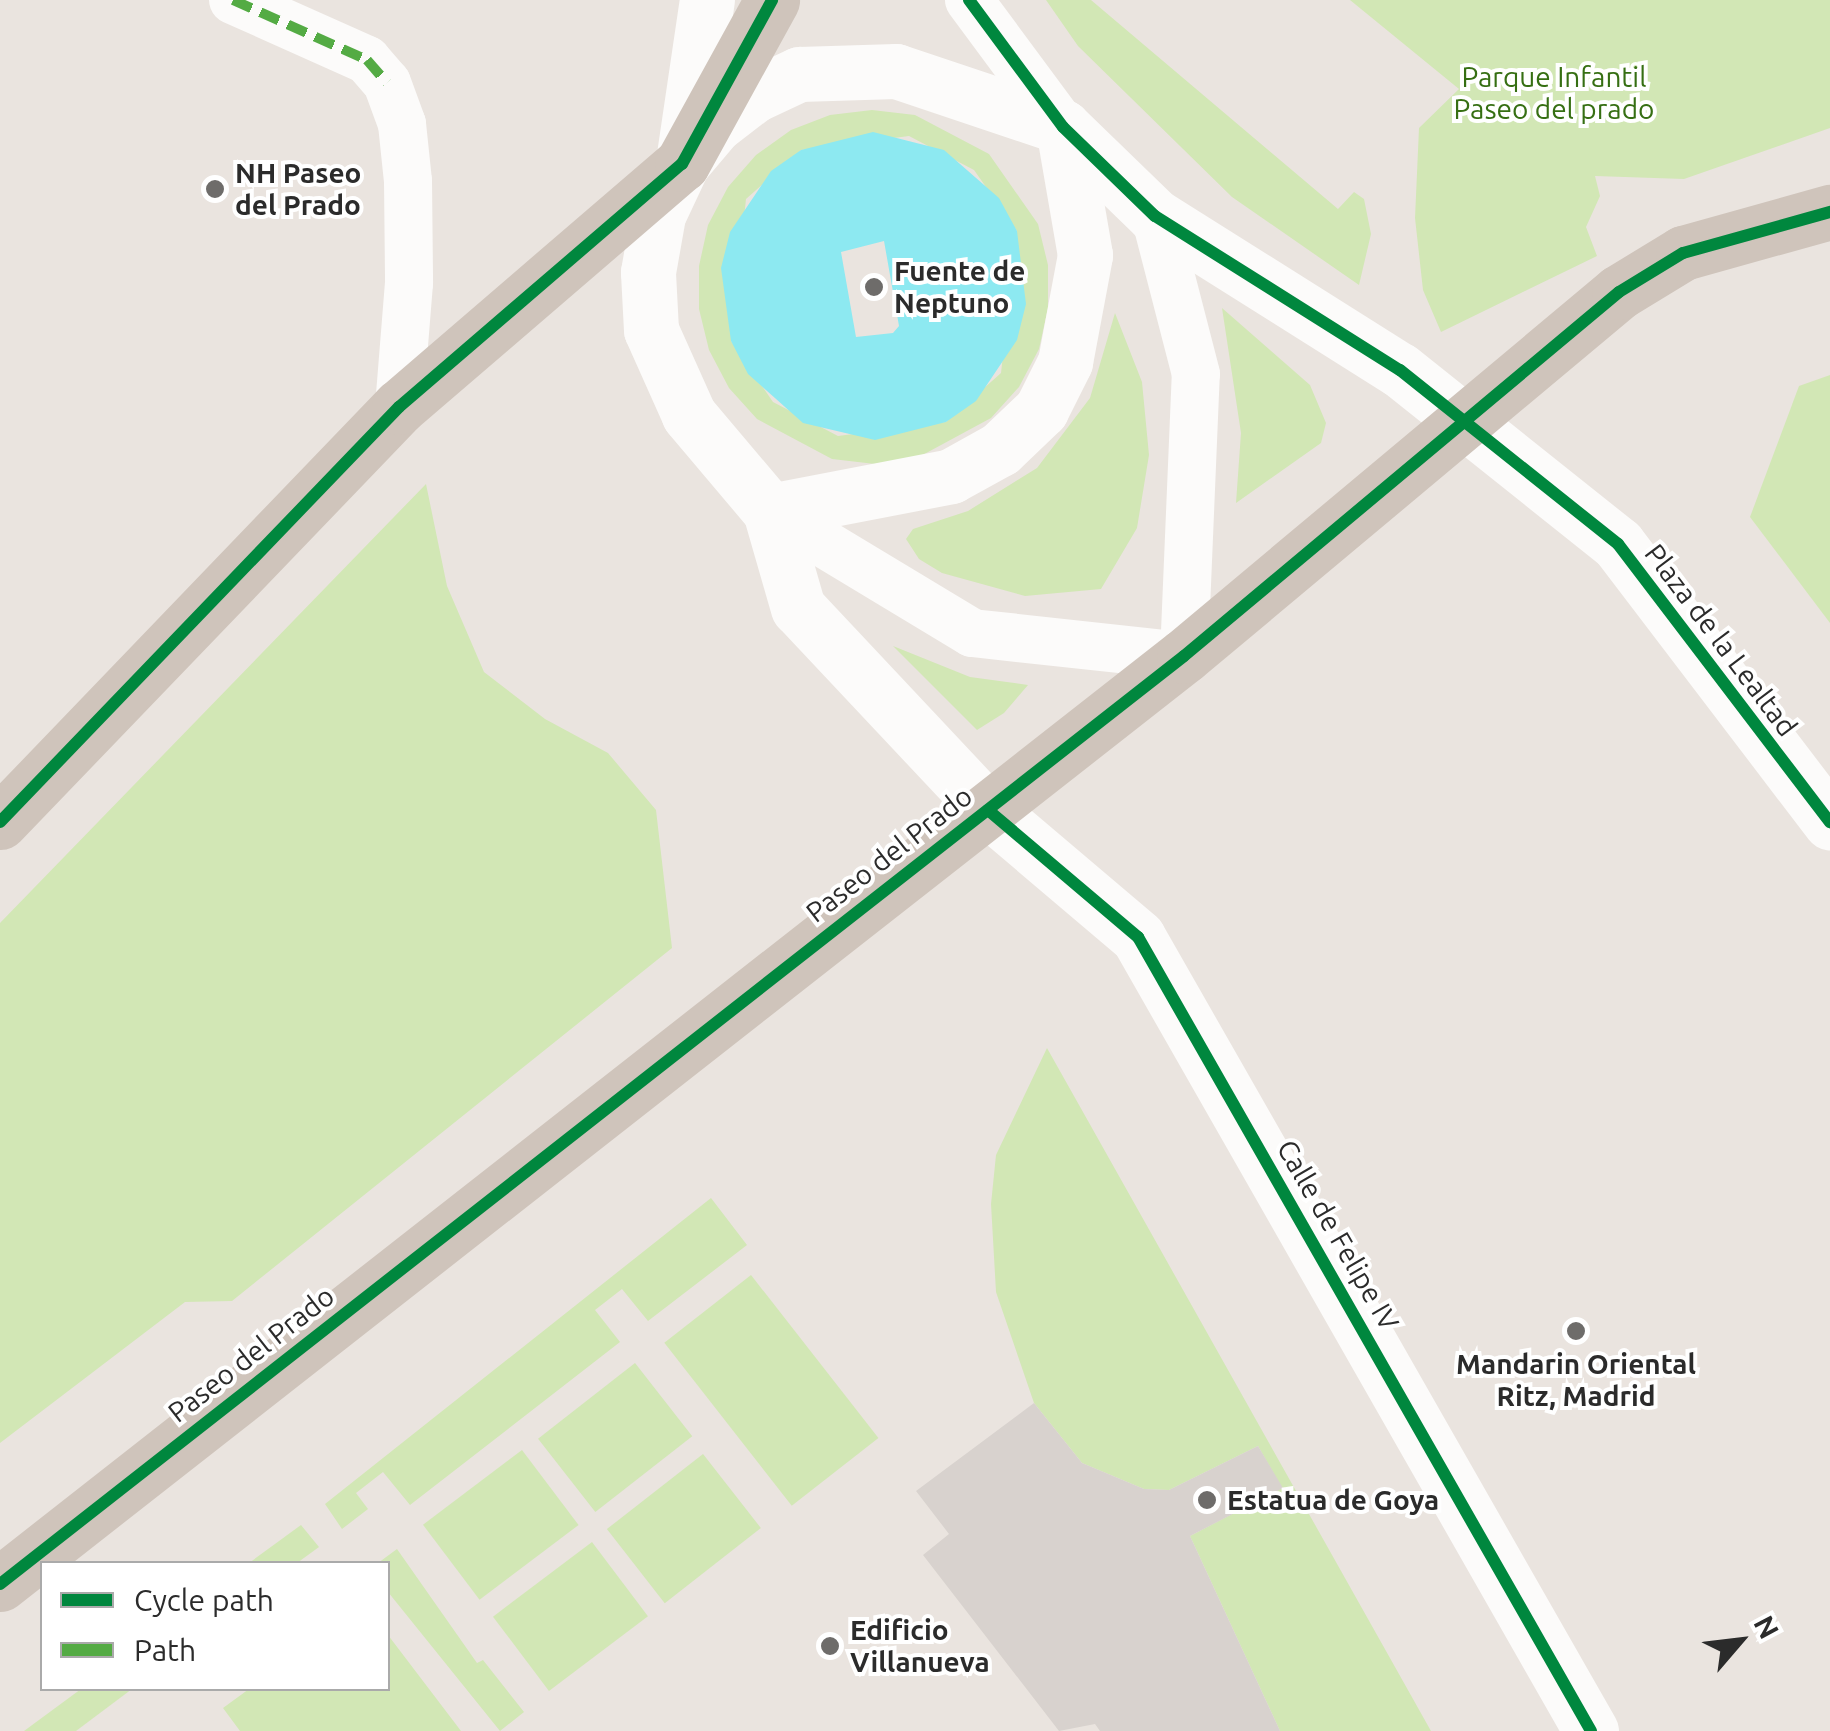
<!DOCTYPE html>
<html>
<head>
<meta charset="utf-8">
<style>
  body { margin:0 }
  #map { position:relative; width:1830px; height:1731px; overflow:hidden; background:#eae4df; font-family:Ubuntu,sans-serif }
  div>[style] { position:absolute }
  .green>* { inset:0; background:#d2e7b5; transform-origin:0 0 }
  .plaza>* { inset:0; background:#d8d2ce }
  .water>* { inset:0; background:#8de9f1 }
  .minor>* { height:48px; margin:-24px; padding:0 24px; transform-origin:24px; border-radius:24px; background:#fcfbfa }
  .tertiary>* { height:55px; margin:-27.5px; padding:0 27.5px; transform-origin:27.5px; border-radius:27.5px; background:#fcfbfa }
  .trunk>* { height:55px; margin:-27.5px; padding:0 27.5px; transform-origin:27.5px; border-radius:27.5px; background:#cfc4bb }
  .quiet>* { height:10px; margin-top:-5px; transform-origin:0; background:repeating-linear-gradient(90deg,#54ab44 0 20px,transparent 0 30px) }
  .cycleway>* { height:12px; margin:-6px; padding:0 6px; transform-origin:6px; border-radius:6px; background:#00873e }
  .dots>* { width:28px; height:28px; translate:-50% -50%; box-sizing:border-box; border:5px solid #fff; border-radius:50% }
  span { translate:-50% -50%; white-space:nowrap; text-align:center; line-height:1.15; -webkit-text-stroke:8px #fff; paint-order:stroke }
  .park-label { font-size:28px; color:#366f13 }
  .poi-label { font-size:28px; color:#2b2b2b; font-weight:700 }
  .left { translate:0 -50%; text-align:left }
  .street-label { font-size:28px; color:#2b2b2b }
  .legend { position:absolute; left:40px; top:1561px; width:350px; height:130px; box-sizing:border-box; background:#fff; border:2px solid #aaa; margin:0; padding:12px 18px; list-style:none; font-size:30px; color:#2b2b2b }
  .legend li { display:flex; align-items:center; gap:20px; height:50px }
  .legend b { width:50px; border:2px solid #aaa }
  .north { position:absolute; left:1690px; top:1591px; width:100px; height:100px; -webkit-text-stroke:8px #fff; paint-order:stroke; rotate:62deg; font-size:28px; font-weight:700; line-height:40px; text-align:center; color:#2b2b2b }
  .north::after { content:''; display:block; margin:auto; width:35px; height:45px; background:#2b2b2b; clip-path:polygon(50% 0,100% 100%,50% 72%,0 100%) }
</style>
</head>
<body>
<div id="map">
  <div class="green">
    <div style="clip-path:polygon(1046px 0,1091px 0,1338px 209px,1354px 192px,1364px 199px,1371px 234px,1359px 285px,1232px 197px,1078px 46px)"></div>
    <div style="clip-path:polygon(1350px 0,1830px 0,1830px 128px,1684px 179px,1595px 176px,1600px 196px,1586px 227px,1597px 256px,1441px 332px,1423px 290px,1415px 218px,1419px 128px,1459px 89px)"></div>
    <div style="clip-path:polygon(evenodd,872px 110px,915px 115px,989px 154px,1038px 224px,1048px 265px,1048px 308px,1039px 349px,1019px 387px,991px 418px,917px 458px,875px 464px,832px 459px,757px 419px,729px 388px,709px 350px,699px 309px,699px 266px,708px 225px,728px 187px,756px 155px,791px 130px,830px 115px,872px 110px,909px 136px,974px 170px,1017px 231px,1001px 373px,946px 422px,838px 436px,773px 402px,731px 341px,746px 199px,801px 150px,909px 136px)"></div>
    <div style="clip-path:polygon(1222px 308px,1310px 385px,1326px 423px,1321px 443px,1236px 503px,1241px 433px)"></div>
    <div style="clip-path:polygon(1115px 313px,1142px 382px,1149px 455px,1137px 528px,1101px 589px,1025px 596px,942px 573px,919px 559px,906px 539px,913px 529px,968px 511px,1037px 468px,1090px 398px)"></div>
    <div style="clip-path:polygon(1830px 375px,1830px 623px,1750px 517px,1799px 386px)"></div>
    <div style="clip-path:polygon(426px 484px,447px 586px,484px 672px,545px 719px,608px 753px,656px 810px,672px 948px,232px 1301px,185px 1302px,0 1443px,0 923px)"></div>
    <div style="clip-path:polygon(893px 646px,970px 677px,1028px 685px,1004px 713px,977px 730px)"></div>
    <div style="clip-path:polygon(1047px 1048px,1431px 1731px,1280px 1731px,1190px 1536px,1282px 1488px,1258px 1446px,1169px 1490px,1144px 1489px,1082px 1463px,1034px 1403px,996px 1292px,991px 1204px,996px 1155px)"></div>
    <div style="clip-path:polygon(711px 1198px,747px 1245px,648px 1321px,622px 1289px,595px 1310px,620px 1342px,410px 1505px,383px 1472px,356px 1493px,368px 1509px,342px 1529px,325px 1504px)"></div>
    <div style="left:751px;top:1275px;width:207px;height:110px;rotate:52deg"></div>
    <div style="left:635px;top:1363px;width:93px;height:123px;rotate:52deg"></div>
    <div style="left:522px;top:1450px;width:94px;height:124px;rotate:53deg"></div>
    <div style="left:703px;top:1454px;width:94px;height:122px;rotate:52deg"></div>
    <div style="clip-path:polygon(301px 1525px,319px 1547px,297px 1563px,249px 1563px)"></div>
    <div style="left:592px;top:1542px;width:93px;height:124px;rotate:53deg"></div>
    <div style="clip-path:polygon(397px 1549px,477px 1663px,483px 1660px,524px 1712px,500px 1731px,388px 1592px,388px 1564px,378px 1563px)"></div>
    <div style="clip-path:polygon(388px 1635px,461px 1731px,240px 1731px,223px 1708px,249px 1689px,388px 1688px)"></div>
    <div style="clip-path:polygon(81px 1689px,132px 1689px,76px 1731px,24px 1731px)"></div>
  </div>
  <div class="plaza">
    <div style="clip-path:polygon(1034px 1403px,1082px 1463px,1144px 1489px,1169px 1490px,1258px 1446px,1283px 1488px,1190px 1536px,1280px 1731px,1100px 1731px,1095px 1724px,1059px 1731px,923px 1555px,949px 1534px,916px 1491px)"></div>
  </div>
  <div class="water">
    <div style="clip-path:polygon(evenodd,873px 132px,944px 150px,999px 198px,1017px 231px,1026px 304px,1017px 340px,976px 401px,946px 422px,875px 440px,803px 423px,748px 374px,731px 341px,721px 268px,730px 232px,771px 171px,801px 150px,873px 132px,884px 241px,899px 326px,893px 333px,856px 337px,841px 252px,884px 241px)"></div>
  </div>
  <div class="minor">
    <div style="left:233px;top:0;width:147px;rotate:24.1deg"></div>
    <div style="left:367px;top:60px;width:30px;rotate:49deg"></div>
    <div style="left:387px;top:83px;width:44px;rotate:69.9deg"></div>
    <div style="left:402px;top:124px;width:57px;rotate:84deg"></div>
    <div style="left:408px;top:181px;width:102px;rotate:89.4deg"></div>
    <div style="left:409px;top:283px;width:124px;rotate:94.6deg"></div>
    <div style="left:969px;top:0;width:158px;rotate:53.5deg"></div>
    <div style="left:770px;top:511px;width:236px;rotate:31.1deg"></div>
    <div style="left:972px;top:633px;width:213px;rotate:6.2deg"></div>
    <div style="left:1184px;top:656px;width:282px;rotate:-87.6deg"></div>
    <div style="left:1196px;top:374px;width:163px;rotate:-104.5deg"></div>
  </div>
  <div class="tertiary">
    <div style="left:684px;top:155px;width:157px;rotate:-81.6deg"></div>
    <div style="left:770px;top:511px;width:184px;rotate:-10.9deg"></div>
    <div style="left:951px;top:476px;width:56px;rotate:-28.9deg"></div>
    <div style="left:1000px;top:449px;width:57px;rotate:-43.6deg"></div>
    <div style="left:1041px;top:410px;width:54px;rotate:-63.4deg"></div>
    <div style="left:1065px;top:362px;width:109px;rotate:-79.4deg"></div>
    <div style="left:1085px;top:255px;width:130px;rotate:-99.8deg"></div>
    <div style="left:1591px;top:1731px;width:914px;rotate:-119.71deg"></div>
    <div style="left:1138px;top:937px;width:197px;rotate:-139.7deg"></div>
    <div style="left:988px;top:810px;width:277px;rotate:-133.2deg"></div>
    <div style="left:798px;top:608px;width:101px;rotate:-106.1deg"></div>
    <div style="left:770px;top:511px;width:126px;rotate:-130.2deg"></div>
    <div style="left:689px;top:415px;width:93px;rotate:-114.1deg"></div>
    <div style="left:651px;top:330px;width:58px;rotate:-93deg"></div>
    <div style="left:648px;top:272px;width:58px;rotate:-80deg"></div>
    <div style="left:658px;top:215px;width:56px;rotate:-64.8deg"></div>
    <div style="left:682px;top:164px;width:51px;rotate:-49.8deg"></div>
    <div style="left:715px;top:125px;width:49px;rotate:-37.6deg"></div>
    <div style="left:754px;top:95px;width:50px;rotate:-25deg"></div>
    <div style="left:799px;top:74px;width:97px;rotate:-1.8deg"></div>
    <div style="left:896px;top:71px;width:176px;rotate:18.5deg"></div>
    <div style="left:1063px;top:127px;width:128px;rotate:44.1deg"></div>
    <div style="left:1155px;top:216px;width:289px;rotate:32.2deg"></div>
    <div style="left:1400px;top:370px;width:279px;rotate:38.6deg"></div>
    <div style="left:1618px;top:544px;width:350px;rotate:52.7deg"></div>
  </div>
  <div class="trunk">
    <div style="left:0;top:822px;width:576px;rotate:-46.13deg"></div>
    <div style="left:399px;top:407px;width:373px;rotate:-40.7deg"></div>
    <div style="left:682px;top:164px;width:187px;rotate:-61.2deg"></div>
    <div style="left:0;top:1584px;width:1504px;rotate:-38.09deg"></div>
    <div style="left:1184px;top:656px;width:567px;rotate:-39.92deg"></div>
    <div style="left:1619px;top:292px;width:75px;rotate:-31.4deg"></div>
    <div style="left:1683px;top:253px;width:153px;rotate:-15.6deg"></div>
  </div>
  <div class="quiet">
    <div style="left:233px;top:0;width:147px;rotate:24.1deg"></div>
    <div style="left:367px;top:60px;width:30px;rotate:49deg"></div>
  </div>
  <div class="cycleway">
    <div style="left:969px;top:0;width:158px;rotate:53.5deg"></div>
    <div style="left:1063px;top:127px;width:128px;rotate:44.1deg"></div>
    <div style="left:1155px;top:216px;width:289px;rotate:32.2deg"></div>
    <div style="left:1400px;top:370px;width:279px;rotate:38.6deg"></div>
    <div style="left:1618px;top:544px;width:350px;rotate:52.7deg"></div>
    <div style="left:988px;top:810px;width:197px;rotate:40.3deg"></div>
    <div style="left:1138px;top:937px;width:914px;rotate:60.29deg"></div>
    <div style="left:0;top:822px;width:576px;rotate:-46.13deg"></div>
    <div style="left:399px;top:407px;width:373px;rotate:-40.7deg"></div>
    <div style="left:682px;top:164px;width:187px;rotate:-61.2deg"></div>
    <div style="left:0;top:1584px;width:1504px;rotate:-38.09deg"></div>
    <div style="left:1184px;top:656px;width:567px;rotate:-39.92deg"></div>
    <div style="left:1619px;top:292px;width:75px;rotate:-31.4deg"></div>
    <div style="left:1683px;top:253px;width:153px;rotate:-15.6deg"></div>
  </div>
  <div class="dots">
    <div style="left:215px;top:189px;background:#6e6c6a"></div>
    <div style="left:874px;top:287px;background:#6e6c6a"></div>
    <div style="left:1576px;top:1331px;background:#6e6c6a"></div>
    <div style="left:1207px;top:1500px;background:#6e6c6a"></div>
    <div style="left:830px;top:1646px;background:#6e6c6a"></div>
  </div>
  <div class="park-label">
    <span style="left:1554px;top:93px">Parque Infantil<br>Paseo del prado</span>
  </div>
  <div class="poi-label">
    <span class="left" style="left:235px;top:189px">NH Paseo<br>del Prado</span>
    <span class="left" style="left:894px;top:287px">Fuente de<br>Neptuno</span>
    <span style="left:1576px;top:1380px">Mandarin Oriental<br>Ritz, Madrid</span>
    <span class="left" style="left:1227px;top:1500px">Estatua de Goya</span>
    <span class="left" style="left:850px;top:1646px">Edificio<br>Villanueva</span>
  </div>
  <div class="street-label">
    <span style="left:1721px;top:640px;rotate:53deg">Plaza de la Lealtad</span>
    <span style="left:889px;top:854px;rotate:-38deg">Paseo del Prado</span>
    <span style="left:1338px;top:1235px;rotate:60deg">Calle de Felipe IV</span>
    <span style="left:251px;top:1354px;rotate:-38deg">Paseo del Prado</span>
  </div>
  <ul class="legend">
  <li><b style="height:12px;background:#00873e"></b>Cycle path</li>
  <li><b style="height:12px;background:#54ab44"></b>Path</li>
  </ul>
  <div class="north">N</div>
</div>
</body>
</html>
